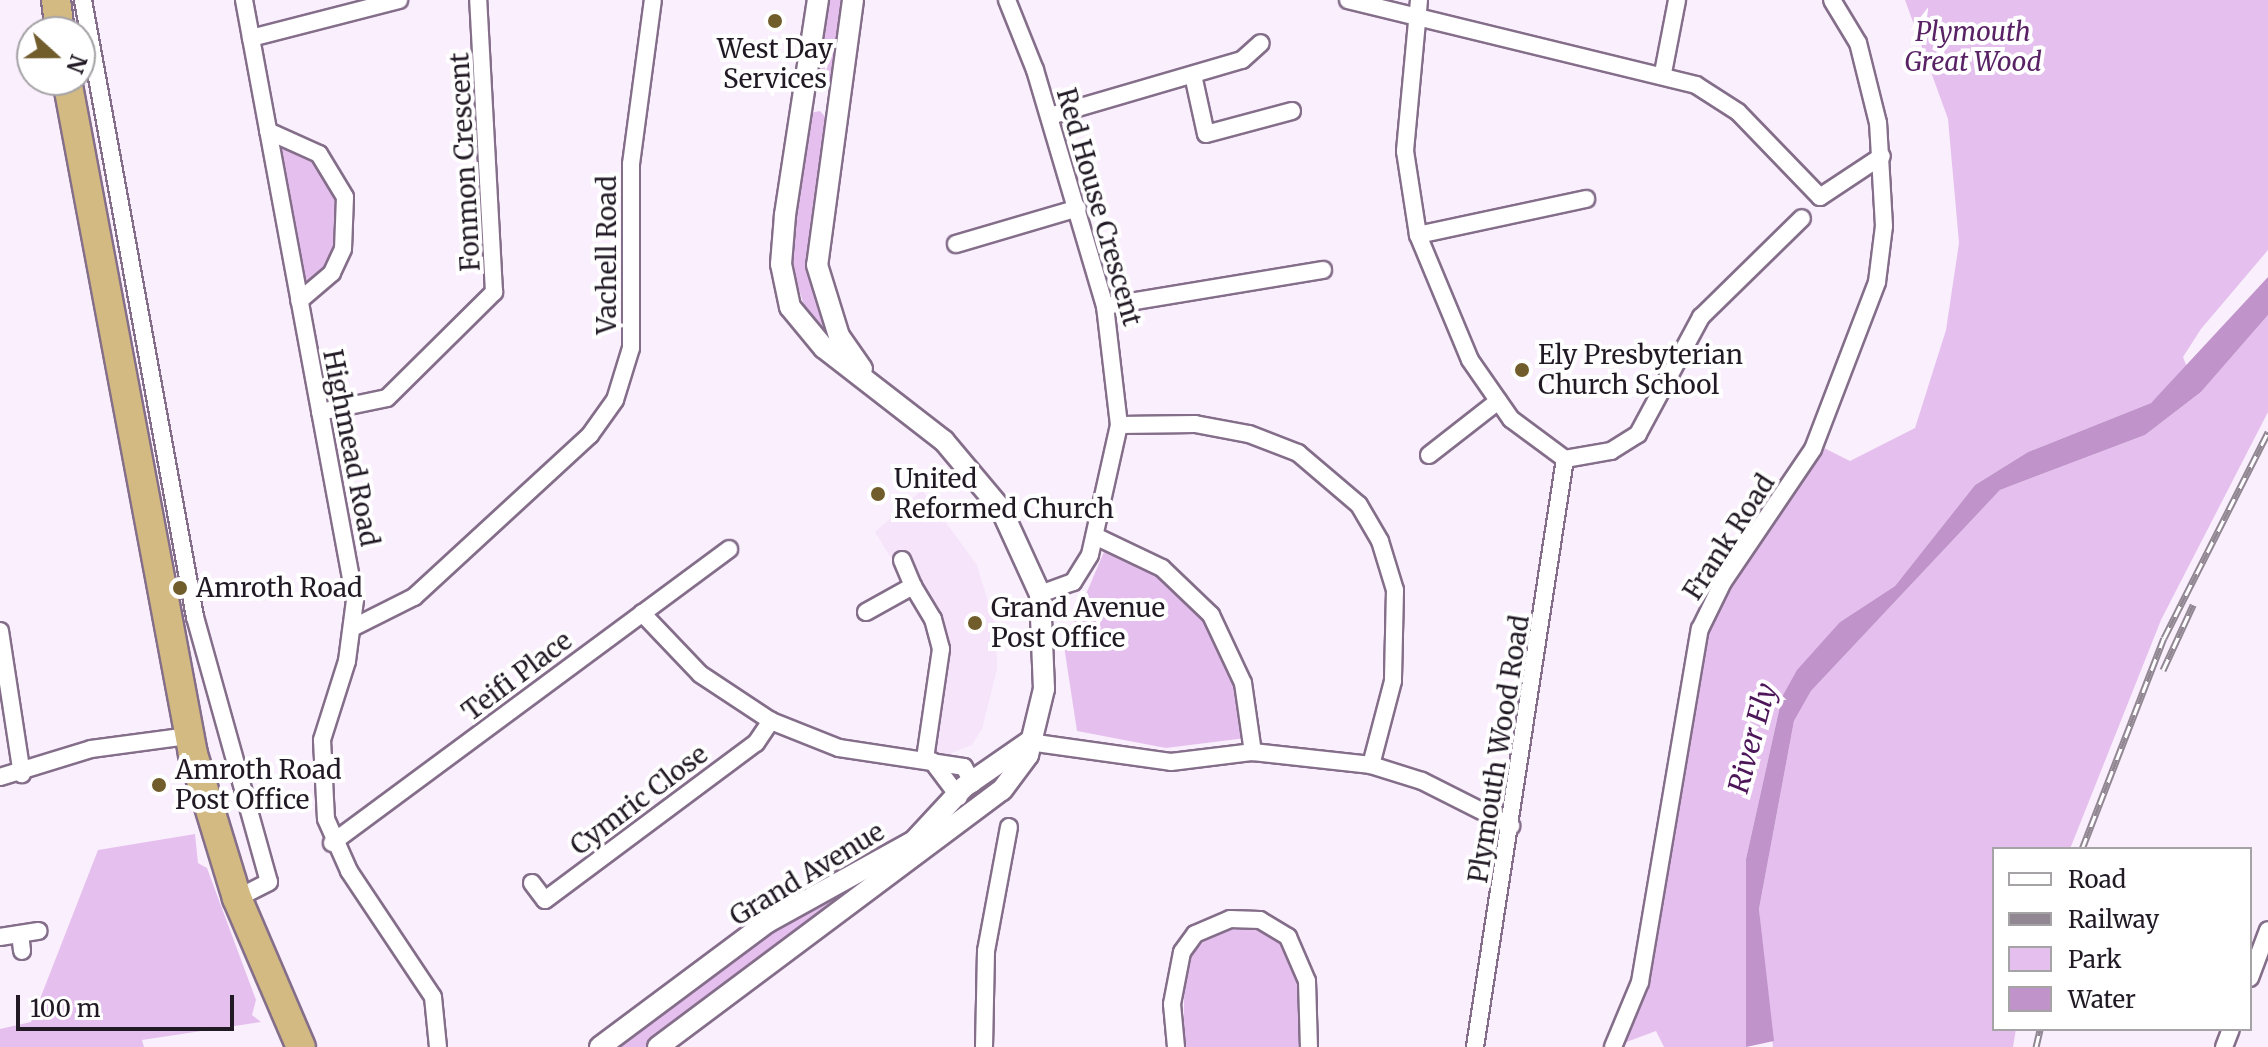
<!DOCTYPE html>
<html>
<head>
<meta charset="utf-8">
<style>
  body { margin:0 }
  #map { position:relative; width:2268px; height:1047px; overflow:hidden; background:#faeffc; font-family:Merriweather,serif }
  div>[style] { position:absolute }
  .built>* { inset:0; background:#f6e4fa }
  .green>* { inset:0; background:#e5c0ee }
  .water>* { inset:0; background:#c094cb }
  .roads { filter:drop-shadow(2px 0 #846e8a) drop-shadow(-2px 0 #846e8a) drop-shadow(0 2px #846e8a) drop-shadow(0 -2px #846e8a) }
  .minor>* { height:16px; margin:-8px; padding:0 8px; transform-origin:8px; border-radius:8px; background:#fff }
  .tertiary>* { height:20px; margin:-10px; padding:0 10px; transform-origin:10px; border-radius:10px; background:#fff }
  .trunk>* { height:28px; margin:-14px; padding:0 14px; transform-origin:14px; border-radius:14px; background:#d2ba82 }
  .rail>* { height:7px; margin-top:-3.5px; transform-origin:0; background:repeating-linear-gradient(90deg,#fff 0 12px,#918793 0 24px); box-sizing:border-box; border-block:2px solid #918793 }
  .dots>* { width:22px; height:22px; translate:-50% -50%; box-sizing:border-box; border:4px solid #fff; border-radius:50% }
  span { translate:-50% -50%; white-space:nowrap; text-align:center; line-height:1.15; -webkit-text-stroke:8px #fff; paint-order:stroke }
  .park-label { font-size:26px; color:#582265; font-style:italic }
  .poi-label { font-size:26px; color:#211924 }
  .left { translate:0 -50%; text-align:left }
  .street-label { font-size:26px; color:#211924 }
  .water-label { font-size:28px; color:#4d1659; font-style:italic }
  .legend { position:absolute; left:1992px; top:847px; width:260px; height:184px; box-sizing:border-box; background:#fff; border:2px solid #a6a3a7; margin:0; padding:10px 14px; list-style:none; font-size:24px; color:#211924 }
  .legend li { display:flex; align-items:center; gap:16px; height:40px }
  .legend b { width:40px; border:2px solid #a6a3a7 }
  .north { position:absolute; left:16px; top:16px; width:80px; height:80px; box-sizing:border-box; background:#fff; border:2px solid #a6a3a7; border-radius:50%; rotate:111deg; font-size:22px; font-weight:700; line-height:32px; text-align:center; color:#211924 }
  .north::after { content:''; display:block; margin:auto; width:28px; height:36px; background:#715d2c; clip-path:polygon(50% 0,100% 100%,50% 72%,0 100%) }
  .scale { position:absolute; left:16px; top:995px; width:218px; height:36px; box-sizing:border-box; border:4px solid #211924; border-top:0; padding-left:10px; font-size:24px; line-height:28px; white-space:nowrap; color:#211924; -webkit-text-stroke:6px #fff; paint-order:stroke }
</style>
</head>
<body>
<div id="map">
  <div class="built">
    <div style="clip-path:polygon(922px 490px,977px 565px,996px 628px,997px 669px,982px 729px,972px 745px,949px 754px,935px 752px,947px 643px,905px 552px,891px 558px,875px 532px)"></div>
  </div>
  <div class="green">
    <div style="clip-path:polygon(826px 0,847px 0,834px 85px,822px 89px,814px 83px)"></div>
    <div style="clip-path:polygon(1905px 0,2268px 0,2268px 250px,2201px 329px,2183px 357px,2187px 367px,2151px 403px,2028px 452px,1975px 485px,1895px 586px,1840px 622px,1782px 697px,1746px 859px,1746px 1047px,1664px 1047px,1656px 1031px,1613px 1047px,1624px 1026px,1700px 629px,1822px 447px,1850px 461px,1915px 428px,1946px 330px,1959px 243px,1948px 119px)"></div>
    <div style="clip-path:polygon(820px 111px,828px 120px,810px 240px,840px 347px,807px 314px,788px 257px,810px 113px)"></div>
    <div style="clip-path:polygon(278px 143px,304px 148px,336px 185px,343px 218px,333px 262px,306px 286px)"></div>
    <div style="clip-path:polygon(2268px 315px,2268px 412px,2161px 620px,2070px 849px,1994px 849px,1994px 1029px,2016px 1029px,2013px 1047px,1773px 1047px,1759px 909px,1794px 721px,1811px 691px,2000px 490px,2145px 435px,2201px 392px)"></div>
    <div style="clip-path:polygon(1106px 547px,1165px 577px,1202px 613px,1232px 666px,1246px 738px,1166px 748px,1077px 731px,1064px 646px)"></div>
    <div style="clip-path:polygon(195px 834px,198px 863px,207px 868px,256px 1000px,252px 1015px,261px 1022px,142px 1040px,144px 1047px,0 1047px,0 1029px,31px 1022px,98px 850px)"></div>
    <div style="clip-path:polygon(905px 853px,648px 1047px,610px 1047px,756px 938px)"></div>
    <div style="clip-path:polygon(1245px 923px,1266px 928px,1290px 949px,1303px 978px,1304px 1047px,1183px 1047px,1185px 960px,1217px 929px)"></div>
  </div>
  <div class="water">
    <div style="clip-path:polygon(2268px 277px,2268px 315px,2201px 392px,2145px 435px,2000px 490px,1811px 691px,1794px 721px,1759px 909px,1774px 1041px,1746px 1047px,1746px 859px,1782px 697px,1797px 670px,1840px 622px,1895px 586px,1975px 485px,2028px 452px,2151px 403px)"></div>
  </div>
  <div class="roads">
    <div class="minor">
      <div style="left:83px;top:0;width:627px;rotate:79.71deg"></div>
      <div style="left:195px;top:617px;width:275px;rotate:74.4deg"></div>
      <div style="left:269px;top:882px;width:36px;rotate:153deg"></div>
      <div style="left:244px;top:0;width:610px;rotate:79.52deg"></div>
      <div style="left:355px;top:600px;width:62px;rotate:97.5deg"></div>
      <div style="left:347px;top:661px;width:83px;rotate:107.6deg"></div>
      <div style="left:322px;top:740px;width:79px;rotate:87.1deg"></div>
      <div style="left:326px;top:819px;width:57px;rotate:66.1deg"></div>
      <div style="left:349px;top:871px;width:151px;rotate:56.3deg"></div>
      <div style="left:433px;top:997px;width:50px;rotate:84.3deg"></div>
      <div style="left:1007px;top:0;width:75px;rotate:68.2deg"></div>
      <div style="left:1035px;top:70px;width:246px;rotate:73.5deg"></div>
      <div style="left:1105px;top:306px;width:120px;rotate:83.3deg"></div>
      <div style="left:1119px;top:425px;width:133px;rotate:102.6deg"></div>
      <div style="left:1090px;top:555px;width:32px;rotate:122deg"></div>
      <div style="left:1073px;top:582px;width:35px;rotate:160deg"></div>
      <div style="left:1348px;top:0;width:358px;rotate:13.7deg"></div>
      <div style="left:1696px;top:85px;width:50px;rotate:32.7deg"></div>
      <div style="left:1738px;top:112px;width:118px;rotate:46deg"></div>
      <div style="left:1820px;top:197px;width:74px;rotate:-33.5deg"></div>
      <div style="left:1419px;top:0;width:152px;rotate:95.3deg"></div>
      <div style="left:1405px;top:151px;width:85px;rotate:81.2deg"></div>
      <div style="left:1418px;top:235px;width:135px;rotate:67.4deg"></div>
      <div style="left:1470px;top:360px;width:72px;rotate:55.2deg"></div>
      <div style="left:1511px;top:419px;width:67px;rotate:36.5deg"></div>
      <div style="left:251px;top:38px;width:153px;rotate:-14.4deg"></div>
      <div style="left:1663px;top:73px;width:74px;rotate:-79.1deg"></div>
      <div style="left:1193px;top:75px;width:60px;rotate:77.6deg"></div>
      <div style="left:1206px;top:134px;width:89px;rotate:-15deg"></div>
      <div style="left:1050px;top:116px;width:200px;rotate:-16.3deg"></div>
      <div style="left:1242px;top:60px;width:25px;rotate:-42deg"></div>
      <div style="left:268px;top:131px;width:56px;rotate:24.3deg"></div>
      <div style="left:319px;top:154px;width:50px;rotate:58.8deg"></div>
      <div style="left:345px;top:197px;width:52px;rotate:92.2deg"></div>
      <div style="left:343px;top:249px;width:26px;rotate:115deg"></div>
      <div style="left:332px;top:273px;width:43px;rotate:139.7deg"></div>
      <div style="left:1418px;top:235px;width:172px;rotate:-12.1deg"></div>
      <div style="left:956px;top:244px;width:127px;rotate:-16.4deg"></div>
      <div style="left:1105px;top:306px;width:221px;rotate:-9.4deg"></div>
      <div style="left:320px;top:412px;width:68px;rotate:-11.8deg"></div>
      <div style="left:387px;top:398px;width:151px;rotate:-44.7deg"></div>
      <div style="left:494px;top:292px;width:292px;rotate:-93.1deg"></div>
      <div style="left:1119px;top:425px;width:76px;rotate:-0.8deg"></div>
      <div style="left:1195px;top:424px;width:55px;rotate:10.5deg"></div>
      <div style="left:1249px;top:434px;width:53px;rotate:21.2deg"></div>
      <div style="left:1298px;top:453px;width:80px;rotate:40.4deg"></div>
      <div style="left:1359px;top:505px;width:42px;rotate:59.7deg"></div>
      <div style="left:1380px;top:541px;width:51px;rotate:73deg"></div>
      <div style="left:1395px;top:590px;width:91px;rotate:91.3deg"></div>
      <div style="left:1393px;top:681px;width:87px;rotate:104.7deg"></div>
      <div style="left:1429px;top:455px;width:88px;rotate:-38deg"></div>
      <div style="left:1565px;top:459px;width:47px;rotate:-9.9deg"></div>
      <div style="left:1611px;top:451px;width:32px;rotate:-32deg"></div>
      <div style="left:1638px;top:434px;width:133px;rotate:-61.7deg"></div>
      <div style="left:1701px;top:317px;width:141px;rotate:-44.4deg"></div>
      <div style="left:1097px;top:537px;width:72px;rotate:25.5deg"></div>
      <div style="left:1162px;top:568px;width:68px;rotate:43.8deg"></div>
      <div style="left:1211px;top:615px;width:75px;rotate:64.8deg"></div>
      <div style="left:1243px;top:683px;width:70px;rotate:81.8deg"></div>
      <div style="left:902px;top:560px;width:28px;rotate:67deg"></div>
      <div style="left:866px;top:612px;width:54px;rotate:-29deg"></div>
      <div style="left:913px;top:586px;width:39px;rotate:59deg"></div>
      <div style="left:933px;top:619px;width:31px;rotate:75deg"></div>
      <div style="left:941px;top:649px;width:111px;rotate:98.3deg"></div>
      <div style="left:642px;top:613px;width:84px;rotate:46.4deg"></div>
      <div style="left:700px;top:674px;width:85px;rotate:33.5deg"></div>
      <div style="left:771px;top:721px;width:73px;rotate:21.7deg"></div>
      <div style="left:839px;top:748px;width:126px;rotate:8.6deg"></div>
      <div style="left:964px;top:767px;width:19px;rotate:62deg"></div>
      <div style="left:354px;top:627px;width:67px;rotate:-26.6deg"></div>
      <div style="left:414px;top:597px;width:239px;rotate:-42.6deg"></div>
      <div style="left:590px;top:435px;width:43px;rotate:-54.5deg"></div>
      <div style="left:615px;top:400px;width:54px;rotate:-72.9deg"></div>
      <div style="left:631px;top:348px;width:184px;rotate:-90deg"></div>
      <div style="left:631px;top:164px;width:165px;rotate:-82.4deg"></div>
      <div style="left:0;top:631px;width:145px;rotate:81.3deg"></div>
      <div style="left:1029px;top:742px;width:143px;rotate:8deg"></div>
      <div style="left:1171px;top:762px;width:83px;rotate:-7deg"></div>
      <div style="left:1253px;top:752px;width:119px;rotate:6.3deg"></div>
      <div style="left:1371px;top:765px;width:53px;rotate:17.4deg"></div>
      <div style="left:1422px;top:781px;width:100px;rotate:26.8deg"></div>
      <div style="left:932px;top:761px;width:45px;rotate:53.1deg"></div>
      <div style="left:0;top:777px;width:95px;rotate:-17.1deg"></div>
      <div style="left:91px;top:749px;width:99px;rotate:-7.6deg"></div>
      <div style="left:332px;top:843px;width:494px;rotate:-36.5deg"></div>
      <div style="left:532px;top:883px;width:21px;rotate:53deg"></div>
      <div style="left:545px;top:900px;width:263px;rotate:-36.7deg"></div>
      <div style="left:756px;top:743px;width:27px;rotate:-56deg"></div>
      <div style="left:20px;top:934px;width:17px;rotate:83deg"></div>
      <div style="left:0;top:937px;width:39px;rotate:-9deg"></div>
      <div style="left:2250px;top:978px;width:51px;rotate:-69.4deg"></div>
      <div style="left:984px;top:1047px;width:96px;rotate:-88.8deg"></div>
      <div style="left:986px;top:951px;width:126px;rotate:-79.5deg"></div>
      <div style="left:1176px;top:1047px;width:43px;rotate:-95.3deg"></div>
      <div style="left:1172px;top:1004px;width:53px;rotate:-79.1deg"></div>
      <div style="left:1182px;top:952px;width:22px;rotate:-54deg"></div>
      <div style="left:1195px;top:934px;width:38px;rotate:-23deg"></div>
      <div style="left:1230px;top:919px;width:30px;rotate:2deg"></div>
      <div style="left:1260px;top:920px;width:33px;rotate:31deg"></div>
      <div style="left:1288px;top:937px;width:48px;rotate:66.6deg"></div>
      <div style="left:1307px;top:981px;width:66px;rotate:88.3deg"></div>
      <div style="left:1475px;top:1047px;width:595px;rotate:-81.3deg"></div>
      <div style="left:1613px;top:1047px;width:70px;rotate:-67.4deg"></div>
      <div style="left:1640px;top:982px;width:358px;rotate:-80.4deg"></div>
      <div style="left:1700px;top:629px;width:52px;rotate:-63.9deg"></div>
      <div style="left:1723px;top:582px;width:161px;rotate:-55.9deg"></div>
      <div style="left:1813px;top:449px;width:179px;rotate:-69deg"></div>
      <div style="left:1877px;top:282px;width:56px;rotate:-82.9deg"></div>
      <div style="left:1884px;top:226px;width:103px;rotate:-93.3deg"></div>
      <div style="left:1878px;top:123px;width:82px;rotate:-104deg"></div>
      <div style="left:1858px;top:43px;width:50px;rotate:-121.2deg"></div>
      <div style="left:2224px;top:1047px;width:19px;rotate:-69deg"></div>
    </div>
    <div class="tertiary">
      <div style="left:853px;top:0;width:267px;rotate:97.7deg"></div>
      <div style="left:817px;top:265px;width:74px;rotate:72.8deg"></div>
      <div style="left:839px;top:336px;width:40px;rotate:55.1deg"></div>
      <div style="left:600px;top:1047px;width:209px;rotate:-36.7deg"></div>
      <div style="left:768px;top:922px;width:167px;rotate:-29deg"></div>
      <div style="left:914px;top:841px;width:74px;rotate:-47.2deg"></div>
      <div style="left:964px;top:787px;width:79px;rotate:-34.7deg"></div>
      <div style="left:658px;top:1047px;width:429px;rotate:-36.8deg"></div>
      <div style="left:1002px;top:790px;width:44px;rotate:-53.4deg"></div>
      <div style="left:1028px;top:755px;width:68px;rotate:-76.4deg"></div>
      <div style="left:1044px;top:689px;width:95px;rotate:-92.4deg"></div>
      <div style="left:1040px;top:594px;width:94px;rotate:-114.6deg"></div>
      <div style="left:1001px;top:509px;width:89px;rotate:-130deg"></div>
      <div style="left:944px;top:441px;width:152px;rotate:-142.2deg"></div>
      <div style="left:824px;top:348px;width:53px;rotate:-129.7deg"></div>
      <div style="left:790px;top:307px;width:44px;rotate:-101.8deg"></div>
      <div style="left:781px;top:264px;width:49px;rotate:-85.3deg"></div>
      <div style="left:785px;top:215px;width:218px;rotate:-81.3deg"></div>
    </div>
    <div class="trunk">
      <div style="left:56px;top:0;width:32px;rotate:83deg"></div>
      <div style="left:67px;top:80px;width:686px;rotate:79.41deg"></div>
      <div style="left:193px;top:754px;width:151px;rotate:73deg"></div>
      <div style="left:237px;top:898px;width:162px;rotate:66.8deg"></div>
    </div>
  </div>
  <div class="rail">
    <div style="left:2163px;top:670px;width:72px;rotate:-65.2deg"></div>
    <div style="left:2082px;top:849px;width:226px;rotate:-68.8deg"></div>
    <div style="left:2164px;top:638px;width:231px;rotate:-63.2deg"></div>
    <div style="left:2036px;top:1047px;width:18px;rotate:-77deg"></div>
  </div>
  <div class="dots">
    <div style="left:775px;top:21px;background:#715d2c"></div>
    <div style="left:1522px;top:370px;background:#715d2c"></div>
    <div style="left:878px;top:494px;background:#715d2c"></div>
    <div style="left:180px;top:588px;background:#715d2c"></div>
    <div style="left:975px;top:623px;background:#715d2c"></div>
    <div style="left:159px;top:785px;background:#715d2c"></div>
  </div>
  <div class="park-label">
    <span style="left:1973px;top:47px">Plymouth<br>Great Wood</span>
  </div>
  <div class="poi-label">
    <span style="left:775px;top:64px">West Day<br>Services</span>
    <span class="left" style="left:1538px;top:370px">Ely Presbyterian<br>Church School</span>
    <span class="left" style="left:894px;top:494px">United<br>Reformed Church</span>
    <span class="left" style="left:196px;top:588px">Amroth Road</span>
    <span class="left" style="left:991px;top:623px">Grand Avenue<br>Post Office</span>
    <span class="left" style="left:175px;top:785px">Amroth Road<br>Post Office</span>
  </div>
  <div class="street-label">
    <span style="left:465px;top:162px;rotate:-93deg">Fonmon Crescent</span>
    <span style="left:1099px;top:207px;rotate:74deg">Red House Crescent</span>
    <span style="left:607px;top:255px;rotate:-90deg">Vachell Road</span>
    <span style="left:351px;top:448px;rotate:79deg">Highmead Road</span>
    <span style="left:1729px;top:537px;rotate:-57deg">Frank Road</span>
    <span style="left:517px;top:676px;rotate:-37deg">Teifi Place</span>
    <span style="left:1499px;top:749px;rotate:-81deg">Plymouth Wood Road</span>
    <span style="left:639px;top:800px;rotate:-37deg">Cymric Close</span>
    <span style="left:807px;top:874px;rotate:-31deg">Grand Avenue</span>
  </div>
  <div class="water-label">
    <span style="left:1752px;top:738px;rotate:-75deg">River Ely</span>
  </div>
  <ul class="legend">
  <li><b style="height:10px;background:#fff"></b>Road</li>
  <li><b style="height:10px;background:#918793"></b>Railway</li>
  <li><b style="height:22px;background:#e5c0ee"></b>Park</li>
  <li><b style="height:22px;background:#c094cb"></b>Water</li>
  </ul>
  <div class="north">N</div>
  <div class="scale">100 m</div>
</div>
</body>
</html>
